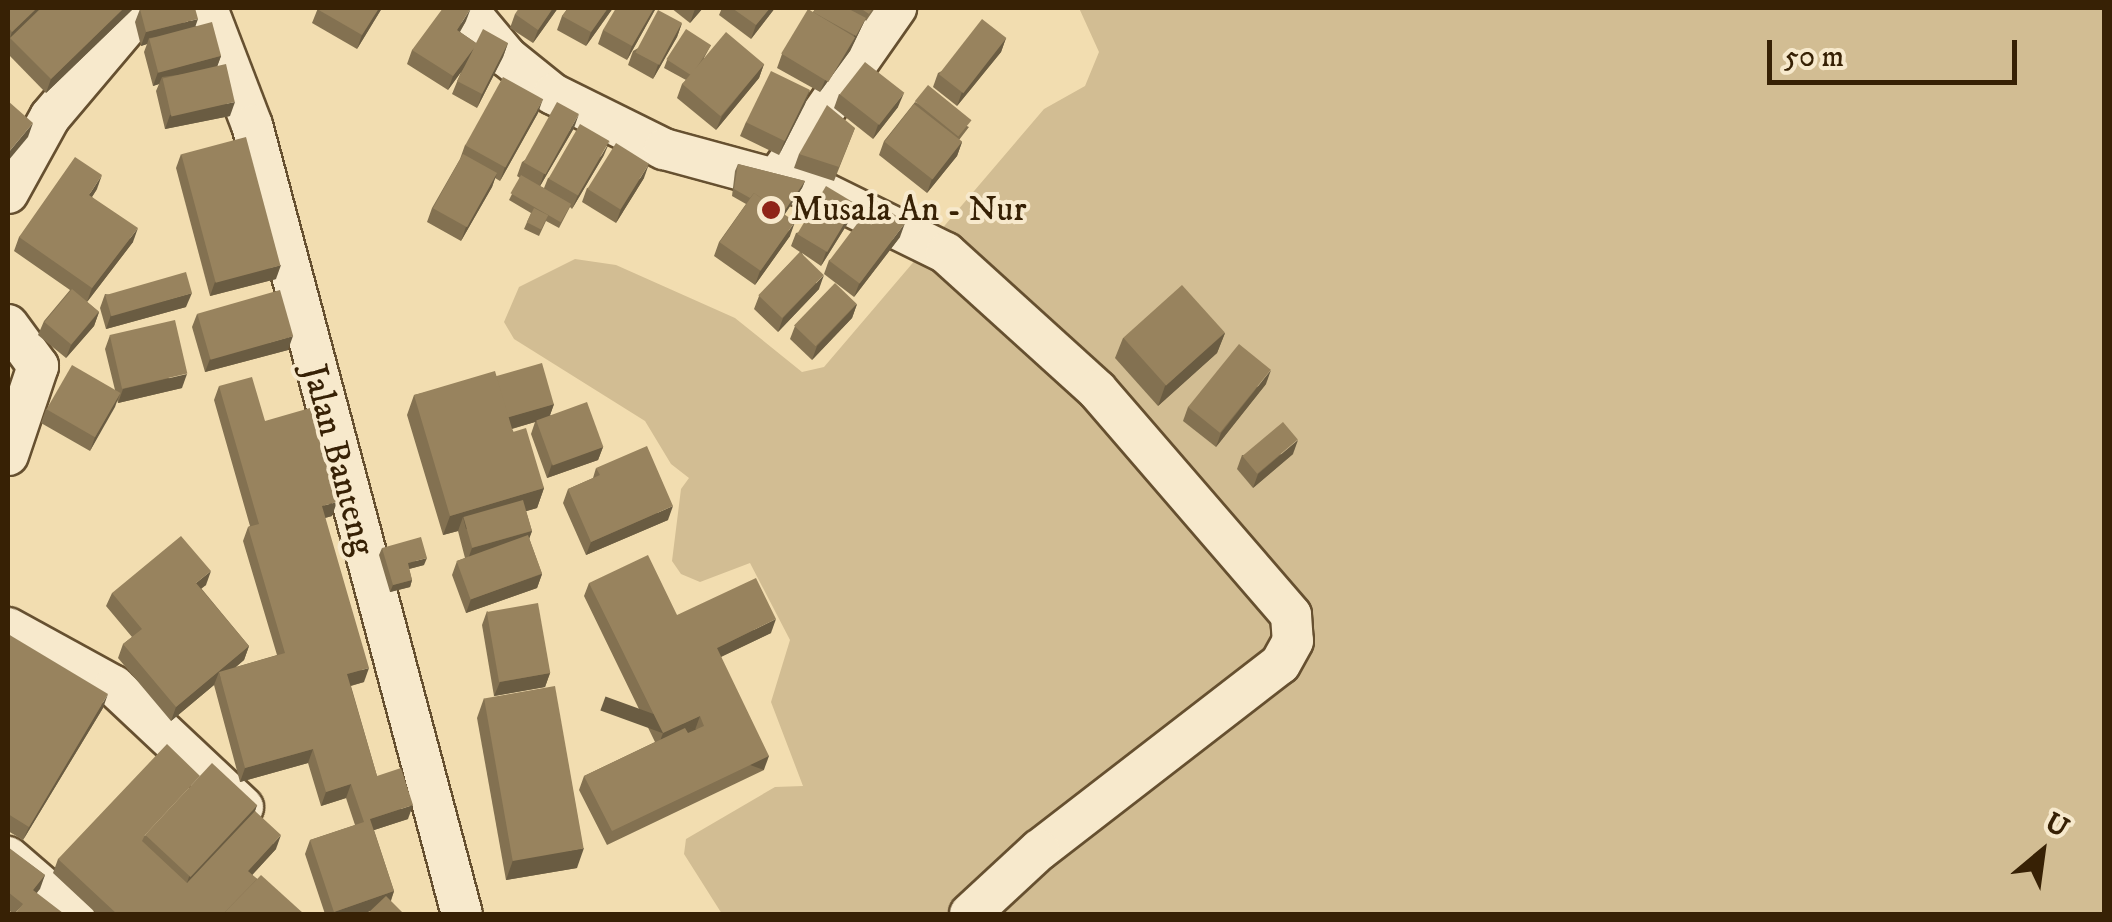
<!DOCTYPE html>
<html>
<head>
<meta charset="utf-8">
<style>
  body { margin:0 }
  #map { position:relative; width:2112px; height:922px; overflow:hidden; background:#f2ddb0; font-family:"IM FELL DW Pica",serif }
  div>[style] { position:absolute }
  .green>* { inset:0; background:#d2bd93 }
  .roads { filter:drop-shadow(2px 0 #665030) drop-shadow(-2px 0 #665030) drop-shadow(0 2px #665030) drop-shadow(0 -2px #665030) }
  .street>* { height:40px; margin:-20px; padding:0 20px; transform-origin:20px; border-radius:20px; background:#f7e9cc }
  .wall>* { inset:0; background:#837151 }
  .shaded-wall>* { inset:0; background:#6a5c42; transform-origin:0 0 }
  .building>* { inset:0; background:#98835e; transform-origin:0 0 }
  .dots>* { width:28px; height:28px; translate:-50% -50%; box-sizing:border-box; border:5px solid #f7e9cc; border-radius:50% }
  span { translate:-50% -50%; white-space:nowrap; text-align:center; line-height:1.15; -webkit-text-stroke:8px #f7e9cc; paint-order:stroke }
  .poi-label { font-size:35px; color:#372105 }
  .left { translate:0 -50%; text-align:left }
  .street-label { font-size:35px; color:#372105 }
  .frame { position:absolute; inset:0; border:10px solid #372105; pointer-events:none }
  .north { position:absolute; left:1992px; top:802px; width:100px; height:100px; -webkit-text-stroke:8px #f7e9cc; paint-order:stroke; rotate:29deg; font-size:28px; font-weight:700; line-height:40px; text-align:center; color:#372105 }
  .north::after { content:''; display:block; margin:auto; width:35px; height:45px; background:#372105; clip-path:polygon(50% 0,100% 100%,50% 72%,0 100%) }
  .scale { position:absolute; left:1767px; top:40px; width:250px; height:45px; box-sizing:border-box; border:5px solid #372105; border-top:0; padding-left:12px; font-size:30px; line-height:35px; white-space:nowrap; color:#372105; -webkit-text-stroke:8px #f7e9cc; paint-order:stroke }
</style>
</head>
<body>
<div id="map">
  <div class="green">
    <div style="clip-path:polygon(1079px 8px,2104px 8px,2104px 914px,722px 914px,684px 854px,686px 839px,775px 787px,803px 786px,771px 702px,790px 640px,750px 563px,700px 582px,681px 574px,672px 561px,681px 489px,689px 478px,671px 464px,645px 421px,514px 339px,504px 322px,519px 287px,575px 259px,616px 265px,735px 318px,802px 372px,824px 367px,1044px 109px,1085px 86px,1099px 52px)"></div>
  </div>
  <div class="roads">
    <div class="street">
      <div style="left:207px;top:8px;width:125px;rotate:69deg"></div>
      <div style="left:252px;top:125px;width:816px;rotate:75.1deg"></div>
      <div style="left:466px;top:8px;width:64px;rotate:50.1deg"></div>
      <div style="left:507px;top:57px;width:59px;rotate:38.8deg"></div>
      <div style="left:553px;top:94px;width:124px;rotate:26.4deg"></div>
      <div style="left:664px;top:149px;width:164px;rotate:15.2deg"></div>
      <div style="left:822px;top:192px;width:138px;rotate:26.2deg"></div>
      <div style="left:946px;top:253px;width:204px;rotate:42.2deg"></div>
      <div style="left:1097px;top:390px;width:297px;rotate:49.2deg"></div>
      <div style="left:1291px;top:615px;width:26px;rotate:86deg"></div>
      <div style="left:1293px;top:641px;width:26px;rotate:119deg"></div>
      <div style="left:1280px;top:664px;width:304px;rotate:142.3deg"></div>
      <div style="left:1039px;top:850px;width:94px;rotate:137.2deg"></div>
      <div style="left:777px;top:178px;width:208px;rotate:-55deg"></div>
      <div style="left:8px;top:193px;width:87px;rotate:-61.1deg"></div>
      <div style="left:50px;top:117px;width:143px;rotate:-49.8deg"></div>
      <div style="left:8px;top:325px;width:51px;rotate:53.8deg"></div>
      <div style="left:38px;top:366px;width:94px;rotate:108.6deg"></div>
      <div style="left:8px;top:628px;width:121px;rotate:28.7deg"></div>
      <div style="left:114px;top:686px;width:177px;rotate:43.2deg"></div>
      <div style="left:8px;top:857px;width:87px;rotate:40.8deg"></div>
    </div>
  </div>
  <div class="wall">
    <div style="clip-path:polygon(8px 8px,134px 8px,46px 93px,8px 54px)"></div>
    <div style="clip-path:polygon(318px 8px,382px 8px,357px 49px,312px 23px)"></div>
    <div style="clip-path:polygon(558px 8px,533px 43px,510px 28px,515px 14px)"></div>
    <div style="clip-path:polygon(568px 8px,613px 8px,586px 46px,557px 30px,562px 16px)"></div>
    <div style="clip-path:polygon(656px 8px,627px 60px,598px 44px,603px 30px)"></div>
    <div style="clip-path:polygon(671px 8px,703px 8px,690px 23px)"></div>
    <div style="clip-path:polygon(722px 8px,775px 8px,751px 39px,719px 15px)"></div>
    <div style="clip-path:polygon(816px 8px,875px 8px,866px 21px,865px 20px,850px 51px,820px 92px,777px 68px,782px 54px)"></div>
    <div style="clip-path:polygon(140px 9px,196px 26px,221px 56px,217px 66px,230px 116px,165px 129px,156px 91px,159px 84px,153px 86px,144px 52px,147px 44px,141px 46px,135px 22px)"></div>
    <div style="clip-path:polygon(466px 21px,460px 32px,476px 43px,508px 43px,503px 57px,477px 108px,452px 94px,461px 72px,448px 90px,407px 64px,412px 50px)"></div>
    <div style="clip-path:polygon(682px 23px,677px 37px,653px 79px,628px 65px,633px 51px)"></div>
    <div style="clip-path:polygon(1006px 38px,1001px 52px,957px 106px,933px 87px,938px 73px)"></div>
    <div style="clip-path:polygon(711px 45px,704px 58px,764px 64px,759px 78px,716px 130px,677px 98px,682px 84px,686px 80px,664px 68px,667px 60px)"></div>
    <div style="clip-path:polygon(810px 90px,805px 104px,779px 155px,740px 136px,746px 122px)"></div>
    <div style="clip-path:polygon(839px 94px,898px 107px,873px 139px,834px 108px)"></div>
    <div style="clip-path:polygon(915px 102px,969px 127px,959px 140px,962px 142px,957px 156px,927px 193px,879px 155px,884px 141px)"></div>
    <div style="clip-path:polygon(538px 113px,500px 181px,495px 178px,492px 187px,461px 241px,427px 222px,432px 208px,460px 159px,465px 145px)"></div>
    <div style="clip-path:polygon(574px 128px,540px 186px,544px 188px,548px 178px,604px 155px,572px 209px,570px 207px,559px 228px,546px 221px,539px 236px,524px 229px,531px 213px,509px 200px,520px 178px,517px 176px,522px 162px)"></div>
    <div style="clip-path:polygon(855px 128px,834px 181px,794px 168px,799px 154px)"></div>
    <div style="clip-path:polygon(181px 154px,276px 279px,210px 296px,176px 168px)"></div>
    <div style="clip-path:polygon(738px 164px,805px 181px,802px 188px,784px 215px,790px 236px,755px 285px,714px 256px,719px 242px,746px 204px,732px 196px,735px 171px)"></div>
    <div style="clip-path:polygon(644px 178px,616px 223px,582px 202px,587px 188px)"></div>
    <div style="clip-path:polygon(97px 189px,92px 197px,133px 242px,87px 302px,99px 312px,94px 326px,66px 358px,38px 335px,44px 321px,70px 290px,14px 251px,19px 237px)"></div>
    <div style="clip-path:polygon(851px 218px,821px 266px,802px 253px,819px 289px,778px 332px,754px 309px,759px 296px,800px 252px,791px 246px,796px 233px)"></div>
    <div style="clip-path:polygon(900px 237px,854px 297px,824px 274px,829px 260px)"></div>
    <div style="clip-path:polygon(105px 294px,186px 307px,106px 329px,100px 308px)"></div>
    <div style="clip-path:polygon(857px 304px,852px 318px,812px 360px,790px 339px,795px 326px)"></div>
    <div style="clip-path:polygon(197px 314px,288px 350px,205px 372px,192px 327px)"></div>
    <div style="clip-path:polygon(1225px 333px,1217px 353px,1158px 406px,1115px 358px,1123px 338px)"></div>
    <div style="clip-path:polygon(110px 335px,182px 388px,118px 403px,117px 400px,90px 451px,41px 423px,46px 409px,115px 390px,105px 349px)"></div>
    <div style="clip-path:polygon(496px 376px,554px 404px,550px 415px,603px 447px,598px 460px,547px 478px,531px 434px,535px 422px,512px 429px,544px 488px,537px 508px,526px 511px,532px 531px,529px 538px,542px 574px,537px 588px,466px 613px,452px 575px,457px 561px,465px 558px,458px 531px,443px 535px,407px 415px,414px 395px)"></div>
    <div style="clip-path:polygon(1266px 384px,1216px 447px,1183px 421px,1188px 407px)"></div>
    <div style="clip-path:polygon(219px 386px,265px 421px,332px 516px,325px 518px,364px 682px,351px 686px,377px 776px,408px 819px,374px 830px,394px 891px,391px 901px,362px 914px,325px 914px,305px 854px,310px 840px,355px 825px,346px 798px,321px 806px,308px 763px,240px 782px,214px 685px,171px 721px,118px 658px,123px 644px,132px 637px,106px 606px,112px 593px,206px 585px,201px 588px,249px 646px,244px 660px,236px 667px,277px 655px,243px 541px,248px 527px,250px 526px,214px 400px)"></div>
    <div style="clip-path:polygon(1293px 454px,1253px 488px,1237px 469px,1242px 455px)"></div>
    <div style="clip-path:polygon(596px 468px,668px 520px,586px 555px,563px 503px,568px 489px,593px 478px)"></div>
    <div style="clip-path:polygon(382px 548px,424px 565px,409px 569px,412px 580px,410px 587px,390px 592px,379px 555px)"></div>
    <div style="clip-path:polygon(589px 583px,677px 615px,771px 633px,721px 657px,764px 770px,607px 845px,579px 790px,584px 776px,655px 742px,584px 596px)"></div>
    <div style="clip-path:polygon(487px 611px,550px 673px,545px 687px,494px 696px,482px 625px)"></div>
    <div style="clip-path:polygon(8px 634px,103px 708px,23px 840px,8px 831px)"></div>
    <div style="clip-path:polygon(484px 698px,577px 868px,506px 880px,477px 718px)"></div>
    <div style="clip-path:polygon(257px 805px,255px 811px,276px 849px,252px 875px,304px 914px,97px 914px,53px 873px,58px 859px)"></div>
    <div style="clip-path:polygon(8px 848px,45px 875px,36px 893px,14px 914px,8px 910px)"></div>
  </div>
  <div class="shaded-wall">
    <div style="clip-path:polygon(37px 8px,46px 8px,10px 38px,12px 32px)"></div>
    <div style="clip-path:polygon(124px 8px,134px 8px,46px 93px,51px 79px)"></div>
    <div style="clip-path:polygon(379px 8px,382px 8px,357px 49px,362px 35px)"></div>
    <div style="clip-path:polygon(471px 8px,466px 21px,452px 44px,457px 30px)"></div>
    <div style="clip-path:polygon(553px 8px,558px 8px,533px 43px,538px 30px)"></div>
    <div style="clip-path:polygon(608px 8px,613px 8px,586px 46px,591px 32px)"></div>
    <div style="clip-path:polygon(654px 8px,656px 8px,627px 60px,632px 46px)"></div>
    <div style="clip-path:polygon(696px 8px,703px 8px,690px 23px,695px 9px)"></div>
    <div style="clip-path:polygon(770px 8px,775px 8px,751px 39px,756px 25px)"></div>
    <div style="clip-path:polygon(866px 18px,850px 51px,820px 92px,826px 78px)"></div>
    <div style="clip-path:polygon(198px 19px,193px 33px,149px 38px,147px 44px,141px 46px,146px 32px)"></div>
    <div style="clip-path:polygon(682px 23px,677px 37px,653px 79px,658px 65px)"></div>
    <div style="clip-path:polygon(1006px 38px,1001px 52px,957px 106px,962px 92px)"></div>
    <div style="clip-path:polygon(508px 43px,503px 57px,477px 108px,482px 94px)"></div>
    <div style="clip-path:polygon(474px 48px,469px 61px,448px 90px,453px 76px)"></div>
    <div style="clip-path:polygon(221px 56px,216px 70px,162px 77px,159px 84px,153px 86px,158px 72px)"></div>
    <div style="clip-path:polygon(764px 64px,759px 78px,716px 130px,722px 116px)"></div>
    <div style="clip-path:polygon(810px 90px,805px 104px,779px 155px,784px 142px)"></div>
    <div style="clip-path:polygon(904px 93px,898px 107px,873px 139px,878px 125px)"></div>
    <div style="clip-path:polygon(543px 99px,538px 113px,500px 181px,505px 167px)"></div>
    <div style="clip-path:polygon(235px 102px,230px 116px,165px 129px,170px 115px)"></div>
    <div style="clip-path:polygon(579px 114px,574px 128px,539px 188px,544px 174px)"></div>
    <div style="clip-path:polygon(33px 123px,28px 137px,8px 161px,8px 153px)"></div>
    <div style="clip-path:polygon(610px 141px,604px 155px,572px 209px,578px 195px)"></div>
    <div style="clip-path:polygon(962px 142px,957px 156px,927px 193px,932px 179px)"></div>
    <div style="clip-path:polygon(649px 164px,644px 178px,616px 223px,621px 209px)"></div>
    <div style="clip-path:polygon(497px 173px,492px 187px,461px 241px,466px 227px)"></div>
    <div style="clip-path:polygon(102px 175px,97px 189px,84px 209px,89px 195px)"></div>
    <div style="clip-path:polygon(805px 181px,802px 188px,779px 223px,781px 216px)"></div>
    <div style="clip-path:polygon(856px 204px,851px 218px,821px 266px,826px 252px)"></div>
    <div style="clip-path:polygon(795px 222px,790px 236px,755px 285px,760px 271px)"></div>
    <div style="clip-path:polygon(905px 223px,900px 237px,854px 297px,859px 284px)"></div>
    <div style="clip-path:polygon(138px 228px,133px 242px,87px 302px,92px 288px)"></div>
    <div style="clip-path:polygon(281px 265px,276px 279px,210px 296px,215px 282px)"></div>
    <div style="clip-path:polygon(824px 275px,819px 289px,778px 332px,783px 318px)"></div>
    <div style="clip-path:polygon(192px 293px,186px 307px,106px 329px,111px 315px)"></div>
    <div style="clip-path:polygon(857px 304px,852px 318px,812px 360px,817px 346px)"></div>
    <div style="clip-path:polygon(99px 312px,94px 326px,66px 358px,71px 345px)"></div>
    <div style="clip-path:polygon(1225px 333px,1217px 353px,1158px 406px,1165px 386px)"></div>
    <div style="clip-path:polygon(293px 336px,288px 350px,205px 372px,210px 359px)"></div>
    <div style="clip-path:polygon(1271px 370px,1266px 384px,1216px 447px,1221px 433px)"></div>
    <div style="clip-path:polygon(187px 374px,182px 388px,118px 403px,123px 389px)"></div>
    <div style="clip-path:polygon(120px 393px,115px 407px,90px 451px,95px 437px)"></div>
    <div style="clip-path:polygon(554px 404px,549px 418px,500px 432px,505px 418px)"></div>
    <div style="clip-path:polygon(1298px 440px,1293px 454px,1253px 488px,1258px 474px)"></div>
    <div style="clip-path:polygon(603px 447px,598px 460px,547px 478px,552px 464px)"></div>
    <div style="clip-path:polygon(544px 488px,537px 508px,466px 529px,463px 517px,458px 531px,443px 535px,450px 516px)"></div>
    <div style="clip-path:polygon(337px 502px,332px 516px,317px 520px,322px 506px)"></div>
    <div style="clip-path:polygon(673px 506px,668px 520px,586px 555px,591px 542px)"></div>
    <div style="clip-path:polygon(532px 531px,527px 545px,467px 562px,472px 548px)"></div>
    <div style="clip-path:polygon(427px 558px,424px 565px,405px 570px,408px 563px)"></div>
    <div style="clip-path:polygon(211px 571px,206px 585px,191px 597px,196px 583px)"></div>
    <div style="clip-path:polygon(542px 574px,537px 588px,466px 613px,471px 599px)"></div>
    <div style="clip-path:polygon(412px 580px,410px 587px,390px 592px,393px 585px)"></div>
    <div style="clip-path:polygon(776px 619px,771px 633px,712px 661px,717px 648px)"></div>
    <div style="clip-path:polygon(249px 646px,244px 660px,221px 679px,219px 672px,214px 685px,171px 721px,176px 707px)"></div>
    <div style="clip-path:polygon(369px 668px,364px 682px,342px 688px,347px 674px)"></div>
    <div style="clip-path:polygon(550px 673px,545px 687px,494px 696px,500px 682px)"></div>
    <div style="clip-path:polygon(108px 694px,103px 708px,23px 840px,29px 827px)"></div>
    <div style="clip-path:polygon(700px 716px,695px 730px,658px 747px,663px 733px)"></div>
    <div style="clip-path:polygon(313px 749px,308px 763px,240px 782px,245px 768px)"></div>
    <div style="left:769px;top:756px;width:15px;height:174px;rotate:110deg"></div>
    <div style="clip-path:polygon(351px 784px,346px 798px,321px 806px,326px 792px)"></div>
    <div style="clip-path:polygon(257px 805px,250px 825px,182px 897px,189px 877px)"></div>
    <div style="clip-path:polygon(413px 805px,408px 819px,365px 833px,370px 819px)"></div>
    <div style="clip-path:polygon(281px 835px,276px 849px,243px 885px,248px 871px)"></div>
    <div style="clip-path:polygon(584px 848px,577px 868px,506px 880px,513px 860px)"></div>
    <div style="clip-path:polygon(45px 875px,40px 889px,28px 904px,33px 890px)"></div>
    <div style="clip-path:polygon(394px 891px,389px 905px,362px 914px,333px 914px,334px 912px)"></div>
  </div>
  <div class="building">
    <div style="clip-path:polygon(8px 8px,37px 8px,12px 32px,8px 27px)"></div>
    <div style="clip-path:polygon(41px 8px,124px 8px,51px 79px,10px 38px)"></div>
    <div style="clip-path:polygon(144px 8px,195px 8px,198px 19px,146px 32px,140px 9px)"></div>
    <div style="clip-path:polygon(318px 8px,379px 8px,362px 35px,317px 9px)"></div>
    <div style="clip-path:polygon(443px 8px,471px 8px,457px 30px,476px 43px,483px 29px,508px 43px,482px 94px,457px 81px,474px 48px,453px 76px,412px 50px)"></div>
    <div style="clip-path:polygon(519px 8px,553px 8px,538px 30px,515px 14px)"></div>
    <div style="clip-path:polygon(568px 8px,608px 8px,591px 32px,562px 16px)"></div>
    <div style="clip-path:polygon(616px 8px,654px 8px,632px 46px,603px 30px)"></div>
    <div style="clip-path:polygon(732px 8px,770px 8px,756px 25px)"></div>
    <div style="clip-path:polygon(816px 8px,847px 8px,866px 18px,856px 36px,813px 12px)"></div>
    <div style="clip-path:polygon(860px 8px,873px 8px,869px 14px)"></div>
    <div style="left:808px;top:9px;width:55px;height:52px;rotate:31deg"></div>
    <div style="left:658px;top:10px;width:27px;height:48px;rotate:28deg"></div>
    <div style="left:982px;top:19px;width:31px;height:70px;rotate:38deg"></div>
    <div style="left:212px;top:22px;width:35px;height:65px;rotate:75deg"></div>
    <div style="left:686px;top:29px;width:30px;height:36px;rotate:33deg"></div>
    <div style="left:726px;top:32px;width:50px;height:68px;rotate:40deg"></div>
    <div style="left:865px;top:62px;width:50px;height:41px;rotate:38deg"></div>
    <div style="left:226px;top:64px;width:39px;height:65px;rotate:77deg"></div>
    <div style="left:771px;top:71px;width:43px;height:57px;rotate:26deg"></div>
    <div style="left:503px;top:77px;width:46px;height:78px;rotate:29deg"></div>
    <div style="left:928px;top:85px;width:56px;height:21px;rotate:39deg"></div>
    <div style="clip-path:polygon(8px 101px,33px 123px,8px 153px)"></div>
    <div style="left:557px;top:102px;width:25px;height:69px;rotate:29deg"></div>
    <div style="left:914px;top:104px;width:61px;height:48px;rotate:38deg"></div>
    <div style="clip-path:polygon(827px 105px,855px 128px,839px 167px,799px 154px)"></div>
    <div style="left:580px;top:124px;width:34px;height:63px;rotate:30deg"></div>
    <div style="left:246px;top:137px;width:133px;height:67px;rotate:75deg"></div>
    <div style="left:616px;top:143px;width:39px;height:54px;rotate:32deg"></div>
    <div style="left:463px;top:154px;width:39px;height:62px;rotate:29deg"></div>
    <div style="clip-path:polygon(75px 157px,102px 175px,89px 195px,138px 228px,92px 288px,19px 237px)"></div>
    <div style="clip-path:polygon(738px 164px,805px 181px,783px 213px,754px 193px,750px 198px,734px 189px)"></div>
    <div style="left:521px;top:175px;width:58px;height:21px;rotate:30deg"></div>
    <div style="left:826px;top:186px;width:35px;height:56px;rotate:31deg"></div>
    <div style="left:754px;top:193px;width:50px;height:60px;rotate:35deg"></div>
    <div style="left:875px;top:200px;width:38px;height:76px;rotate:37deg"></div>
    <div style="left:534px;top:208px;width:16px;height:16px;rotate:27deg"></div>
    <div style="left:800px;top:252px;width:33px;height:60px;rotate:44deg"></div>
    <div style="left:186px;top:272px;width:22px;height:84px;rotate:74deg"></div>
    <div style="left:835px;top:283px;width:30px;height:59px;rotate:44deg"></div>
    <div style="left:1182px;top:285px;width:64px;height:79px;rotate:48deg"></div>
    <div style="left:72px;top:289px;width:35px;height:43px;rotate:40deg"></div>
    <div style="left:280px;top:290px;width:48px;height:86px;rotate:74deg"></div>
    <div style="left:175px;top:320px;width:55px;height:67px;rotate:77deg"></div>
    <div style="left:1239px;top:344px;width:41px;height:81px;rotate:39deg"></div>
    <div style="left:542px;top:363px;width:43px;height:48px;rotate:74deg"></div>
    <div style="left:72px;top:365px;width:56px;height:51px;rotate:30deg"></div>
    <div style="clip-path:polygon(495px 371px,513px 432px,526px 428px,544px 488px,450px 516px,414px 395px)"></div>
    <div style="clip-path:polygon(252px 377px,265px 421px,310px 408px,337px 502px,322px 506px,369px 668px,347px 674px,377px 776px,401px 768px,413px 805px,370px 819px,394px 891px,334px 912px,310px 840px,364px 822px,351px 784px,326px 792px,313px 749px,245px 768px,219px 672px,285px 653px,248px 527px,259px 524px,219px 386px)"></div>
    <div style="left:587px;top:402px;width:48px;height:54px;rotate:70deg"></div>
    <div style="left:1283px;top:422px;width:23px;height:53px;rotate:50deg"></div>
    <div style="clip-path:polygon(647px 446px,673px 506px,591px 542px,568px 489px,600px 475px,596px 468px)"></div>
    <div style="left:523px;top:500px;width:32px;height:62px;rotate:74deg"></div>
    <div style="left:528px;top:535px;width:41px;height:76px;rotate:70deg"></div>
    <div style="clip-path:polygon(181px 536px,211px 571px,196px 583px,249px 646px,176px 707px,123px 644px,142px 629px,112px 593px)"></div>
    <div style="clip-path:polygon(421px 537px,427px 558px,408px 563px,412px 580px,393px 585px,382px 548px)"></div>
    <div style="clip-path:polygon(648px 555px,677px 615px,756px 578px,776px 619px,717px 648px,769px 756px,612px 831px,584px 776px,685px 728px,688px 733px,704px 726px,700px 716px,663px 733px,589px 583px)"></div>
    <div style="left:538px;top:603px;width:71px;height:52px;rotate:80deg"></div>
    <div style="clip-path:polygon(8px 634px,108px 694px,29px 827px,8px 814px)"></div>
    <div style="left:555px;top:686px;width:165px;height:72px;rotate:80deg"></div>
    <div style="clip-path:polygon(167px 744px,200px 776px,145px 835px,142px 841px,187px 883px,255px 811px,281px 835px,248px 871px,257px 879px,223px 914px,117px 914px,58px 859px)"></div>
    <div style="left:212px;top:763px;width:62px;height:98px;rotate:43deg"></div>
    <div style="clip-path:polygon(8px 847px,45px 875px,33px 890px,63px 913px,61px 914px,15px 914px,23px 904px,8px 892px)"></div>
    <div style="clip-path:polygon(261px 875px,304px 914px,223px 914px)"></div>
    <div style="clip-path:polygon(386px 896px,404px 914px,367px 914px)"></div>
  </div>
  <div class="dots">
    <div style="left:771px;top:210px;background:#8f2418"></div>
  </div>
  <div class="poi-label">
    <span class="left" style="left:791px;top:210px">Musala An - Nur</span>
  </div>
  <div class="street-label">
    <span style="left:338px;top:460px;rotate:75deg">Jalan Banteng</span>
  </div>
  <div class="frame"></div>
  <div class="north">U</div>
  <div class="scale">50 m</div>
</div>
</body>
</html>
